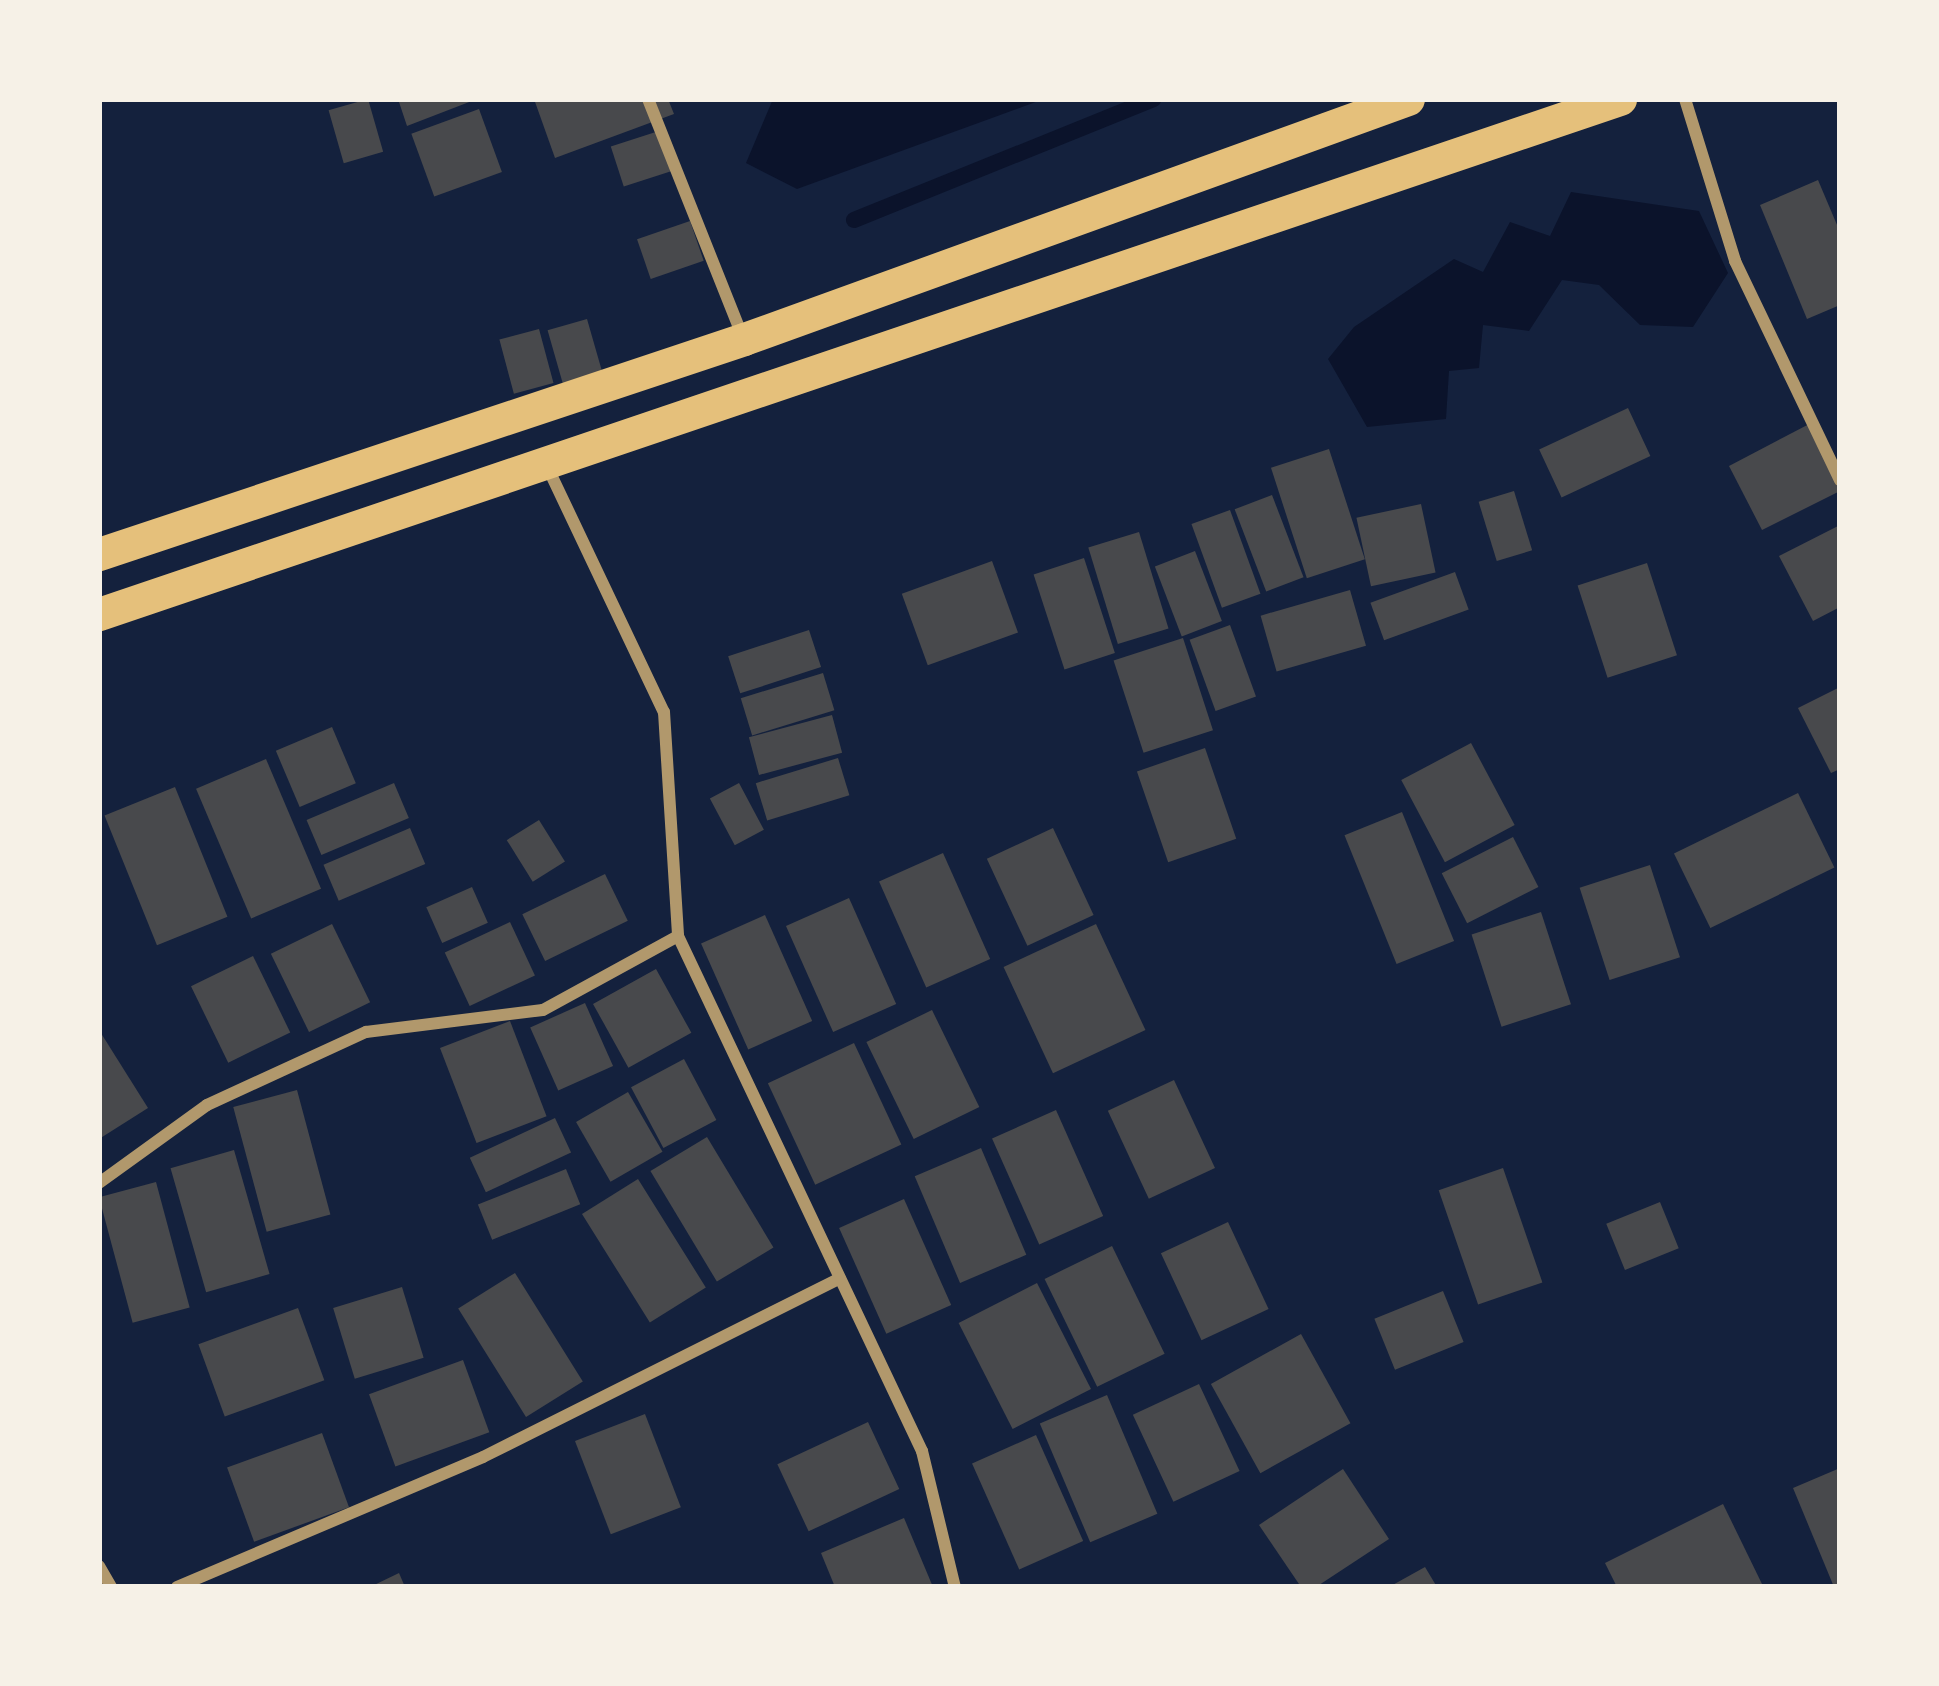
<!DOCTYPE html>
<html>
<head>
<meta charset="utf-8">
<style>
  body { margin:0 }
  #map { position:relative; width:1939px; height:1686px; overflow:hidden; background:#14213d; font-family:"DM Sans",sans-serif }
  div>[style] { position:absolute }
  .water>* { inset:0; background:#0b132b }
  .stream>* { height:16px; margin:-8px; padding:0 8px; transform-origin:8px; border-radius:8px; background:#0b132b }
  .building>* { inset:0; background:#48494c; transform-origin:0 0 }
  .minor>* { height:12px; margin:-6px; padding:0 6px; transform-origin:6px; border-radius:6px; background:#b1986c }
  .trunk>* { height:33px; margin:-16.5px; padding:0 16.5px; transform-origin:16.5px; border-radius:16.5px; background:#e5c07b }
  span { translate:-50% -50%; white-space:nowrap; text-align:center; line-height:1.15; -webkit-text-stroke:9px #f6f1e7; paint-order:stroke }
  .frame { position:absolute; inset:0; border:102px solid #f6f1e7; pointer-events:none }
</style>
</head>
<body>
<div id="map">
  <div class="water">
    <div style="clip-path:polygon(773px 99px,1044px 99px,797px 189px,746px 163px)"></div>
    <div style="clip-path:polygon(1571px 192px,1699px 211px,1728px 273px,1693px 327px,1640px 325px,1599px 285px,1562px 280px,1529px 331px,1483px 325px,1479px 368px,1449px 371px,1446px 419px,1367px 427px,1328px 359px,1354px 327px,1454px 259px,1483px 272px,1510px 222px,1550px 236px)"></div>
  </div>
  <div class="stream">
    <div style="left:854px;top:220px;width:323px;rotate:-22deg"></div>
  </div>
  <div class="building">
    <div style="left:368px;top:99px;width:55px;height:41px;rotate:74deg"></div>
    <div style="clip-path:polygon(398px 99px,477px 99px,407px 126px)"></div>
    <div style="clip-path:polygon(534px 99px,668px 99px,674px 114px,555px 158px)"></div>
    <div style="left:479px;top:109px;width:67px;height:72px;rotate:70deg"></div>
    <div style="left:665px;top:129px;width:42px;height:57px;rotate:72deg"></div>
    <div style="clip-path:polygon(1818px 180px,1840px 232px,1840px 305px,1807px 319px,1760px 205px)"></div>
    <div style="left:690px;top:221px;width:42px;height:56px;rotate:71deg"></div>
    <div style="left:587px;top:319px;width:56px;height:41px;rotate:74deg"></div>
    <div style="left:539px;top:329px;width:56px;height:41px;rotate:75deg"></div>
    <div style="left:1628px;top:408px;width:53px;height:98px;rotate:65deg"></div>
    <div style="clip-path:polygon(1815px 421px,1840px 472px,1840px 491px,1762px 530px,1729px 466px)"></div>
    <div style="left:1329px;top:449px;width:116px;height:61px;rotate:72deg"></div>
    <div style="left:1514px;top:491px;width:62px;height:37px;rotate:73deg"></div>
    <div style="left:1272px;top:495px;width:88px;height:40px;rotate:69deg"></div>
    <div style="left:1421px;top:504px;width:70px;height:66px;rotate:78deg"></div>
    <div style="left:1230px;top:510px;width:89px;height:41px;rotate:70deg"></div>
    <div style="clip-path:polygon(1840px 525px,1840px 607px,1813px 621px,1779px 556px)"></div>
    <div style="left:1139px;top:532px;width:101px;height:53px;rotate:73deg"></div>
    <div style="left:1195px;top:551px;width:75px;height:43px;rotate:69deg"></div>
    <div style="left:1084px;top:558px;width:100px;height:53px;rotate:72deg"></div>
    <div style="left:992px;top:561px;width:76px;height:96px;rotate:70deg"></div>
    <div style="left:1647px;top:563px;width:97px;height:73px;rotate:72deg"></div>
    <div style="left:1455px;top:572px;width:40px;height:90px;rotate:70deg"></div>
    <div style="left:1350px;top:590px;width:58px;height:93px;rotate:74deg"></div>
    <div style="left:1230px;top:625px;width:76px;height:43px;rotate:70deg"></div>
    <div style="left:809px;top:630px;width:39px;height:85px;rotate:72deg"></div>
    <div style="left:1183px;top:638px;width:97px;height:73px;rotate:72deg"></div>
    <div style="left:823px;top:673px;width:39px;height:86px;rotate:73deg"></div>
    <div style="clip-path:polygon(1840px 687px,1840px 769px,1831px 773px,1798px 708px)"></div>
    <div style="left:832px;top:715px;width:39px;height:86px;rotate:75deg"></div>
    <div style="left:332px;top:727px;width:61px;height:61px;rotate:67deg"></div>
    <div style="left:1471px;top:743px;width:93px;height:79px;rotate:62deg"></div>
    <div style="left:1205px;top:748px;width:96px;height:72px;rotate:71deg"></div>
    <div style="left:838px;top:758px;width:39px;height:86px;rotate:73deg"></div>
    <div style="left:266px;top:759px;width:141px;height:76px;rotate:67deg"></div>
    <div style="left:394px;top:783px;width:38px;height:95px;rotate:67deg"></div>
    <div style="left:739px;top:783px;width:53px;height:33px;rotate:62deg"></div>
    <div style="left:175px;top:787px;width:140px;height:76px;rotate:68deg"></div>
    <div style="left:1798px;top:793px;width:83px;height:138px;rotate:64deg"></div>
    <div style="left:1402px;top:812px;width:139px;height:62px;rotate:68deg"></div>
    <div style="left:539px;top:820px;width:49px;height:38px;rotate:58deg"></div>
    <div style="left:410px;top:828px;width:39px;height:94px;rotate:67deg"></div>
    <div style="left:1053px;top:828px;width:96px;height:73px;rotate:65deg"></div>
    <div style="left:1513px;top:837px;width:56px;height:80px;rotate:63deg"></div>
    <div style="left:943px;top:853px;width:116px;height:70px;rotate:66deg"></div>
    <div style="left:1650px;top:865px;width:97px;height:74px;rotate:72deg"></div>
    <div style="left:605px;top:874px;width:52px;height:92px;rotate:64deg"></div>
    <div style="left:472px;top:887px;width:39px;height:50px;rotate:66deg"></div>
    <div style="left:849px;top:898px;width:116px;height:69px;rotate:66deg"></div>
    <div style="left:1541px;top:912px;width:97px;height:73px;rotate:72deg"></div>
    <div style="left:765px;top:915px;width:116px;height:70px;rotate:66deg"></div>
    <div style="left:510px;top:922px;width:59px;height:72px;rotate:65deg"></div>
    <div style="left:332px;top:924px;width:87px;height:68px;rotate:64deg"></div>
    <div style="left:1096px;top:924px;width:117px;height:102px;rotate:65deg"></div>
    <div style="left:253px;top:956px;width:85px;height:69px;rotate:64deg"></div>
    <div style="left:656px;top:969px;width:73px;height:72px;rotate:61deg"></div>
    <div style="left:585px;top:1003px;width:69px;height:60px;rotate:66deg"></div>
    <div style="left:932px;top:1010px;width:108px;height:73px;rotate:64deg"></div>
    <div style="left:510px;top:1021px;width:102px;height:75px;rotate:69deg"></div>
    <div style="clip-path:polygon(99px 1030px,148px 1108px,99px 1139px)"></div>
    <div style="left:854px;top:1043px;width:112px;height:95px;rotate:65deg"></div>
    <div style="left:684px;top:1059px;width:69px;height:60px;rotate:62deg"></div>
    <div style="left:1174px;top:1080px;width:97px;height:73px;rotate:65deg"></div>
    <div style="left:297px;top:1090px;width:129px;height:66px;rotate:75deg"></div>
    <div style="left:628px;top:1092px;width:69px;height:60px;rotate:60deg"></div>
    <div style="left:1056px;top:1110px;width:116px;height:70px;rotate:66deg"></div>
    <div style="left:555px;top:1118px;width:38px;height:94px;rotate:65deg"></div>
    <div style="left:707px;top:1137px;width:129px;height:66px;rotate:59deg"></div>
    <div style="left:981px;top:1148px;width:116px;height:72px;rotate:67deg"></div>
    <div style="left:234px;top:1150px;width:129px;height:66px;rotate:74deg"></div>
    <div style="left:1503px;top:1168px;width:121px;height:68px;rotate:71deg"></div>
    <div style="left:566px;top:1169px;width:38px;height:95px;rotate:68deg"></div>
    <div style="left:638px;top:1179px;width:128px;height:66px;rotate:58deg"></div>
    <div style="left:156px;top:1182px;width:130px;height:59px;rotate:75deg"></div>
    <div style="left:904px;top:1199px;width:116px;height:71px;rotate:66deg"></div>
    <div style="left:1660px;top:1202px;width:50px;height:58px;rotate:68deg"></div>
    <div style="left:1228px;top:1222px;width:96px;height:74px;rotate:65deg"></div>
    <div style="left:1112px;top:1246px;width:120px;height:75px;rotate:64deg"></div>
    <div style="left:515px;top:1273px;width:128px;height:67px;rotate:58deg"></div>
    <div style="left:1037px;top:1283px;width:119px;height:88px;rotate:63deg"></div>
    <div style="left:402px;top:1287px;width:74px;height:72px;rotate:73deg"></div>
    <div style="left:1443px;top:1291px;width:55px;height:74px;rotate:68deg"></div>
    <div style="left:298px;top:1308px;width:77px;height:106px;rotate:70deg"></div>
    <div style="left:1301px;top:1334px;width:102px;height:103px;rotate:61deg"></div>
    <div style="left:463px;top:1360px;width:77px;height:100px;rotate:70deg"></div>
    <div style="left:1199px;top:1384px;width:96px;height:73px;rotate:65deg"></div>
    <div style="left:1107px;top:1395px;width:129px;height:73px;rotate:67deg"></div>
    <div style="left:645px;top:1414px;width:100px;height:75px;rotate:69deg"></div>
    <div style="left:868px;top:1422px;width:74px;height:100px;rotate:65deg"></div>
    <div style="left:322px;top:1433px;width:79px;height:101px;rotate:70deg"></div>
    <div style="left:1036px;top:1435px;width:116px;height:70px;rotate:66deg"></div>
    <div style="clip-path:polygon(1840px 1468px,1840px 1587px,1834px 1587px,1793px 1488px)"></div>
    <div style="clip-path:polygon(1343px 1469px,1389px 1539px,1316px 1587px,1301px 1587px,1259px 1525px)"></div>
    <div style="clip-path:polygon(1723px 1504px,1762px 1584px,1617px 1587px,1605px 1563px)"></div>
    <div style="clip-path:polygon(904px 1518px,933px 1587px,835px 1587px,821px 1553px)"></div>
    <div style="clip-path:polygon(1425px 1567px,1437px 1587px,1389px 1587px)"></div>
    <div style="clip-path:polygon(399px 1573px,405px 1587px,370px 1587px)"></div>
  </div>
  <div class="minor">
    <div style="left:648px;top:99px;width:257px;rotate:68.3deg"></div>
    <div style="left:1685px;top:99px;width:170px;rotate:72.8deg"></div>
    <div style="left:1735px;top:261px;width:243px;rotate:64.4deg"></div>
    <div style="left:546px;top:464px;width:275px;rotate:64.6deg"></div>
    <div style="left:664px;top:712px;width:224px;rotate:86.4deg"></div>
    <div style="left:678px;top:936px;width:570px;rotate:64.65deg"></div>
    <div style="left:922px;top:1451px;width:140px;rotate:76.4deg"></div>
    <div style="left:99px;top:1183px;width:133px;rotate:-35.8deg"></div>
    <div style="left:207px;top:1105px;width:175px;rotate:-24.7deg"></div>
    <div style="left:366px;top:1032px;width:178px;rotate:-7.1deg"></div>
    <div style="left:543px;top:1010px;width:154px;rotate:-28.7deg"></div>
    <div style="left:99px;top:1566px;width:24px;rotate:60deg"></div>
    <div style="left:177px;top:1587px;width:332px;rotate:-23deg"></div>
    <div style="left:483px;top:1457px;width:399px;rotate:-26.6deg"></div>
  </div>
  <div class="trunk">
    <div style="left:99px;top:554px;width:680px;rotate:-18.43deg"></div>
    <div style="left:744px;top:339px;width:706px;rotate:-19.87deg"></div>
    <div style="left:99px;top:614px;width:1606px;rotate:-18.71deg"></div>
  </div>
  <div class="frame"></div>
</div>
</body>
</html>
